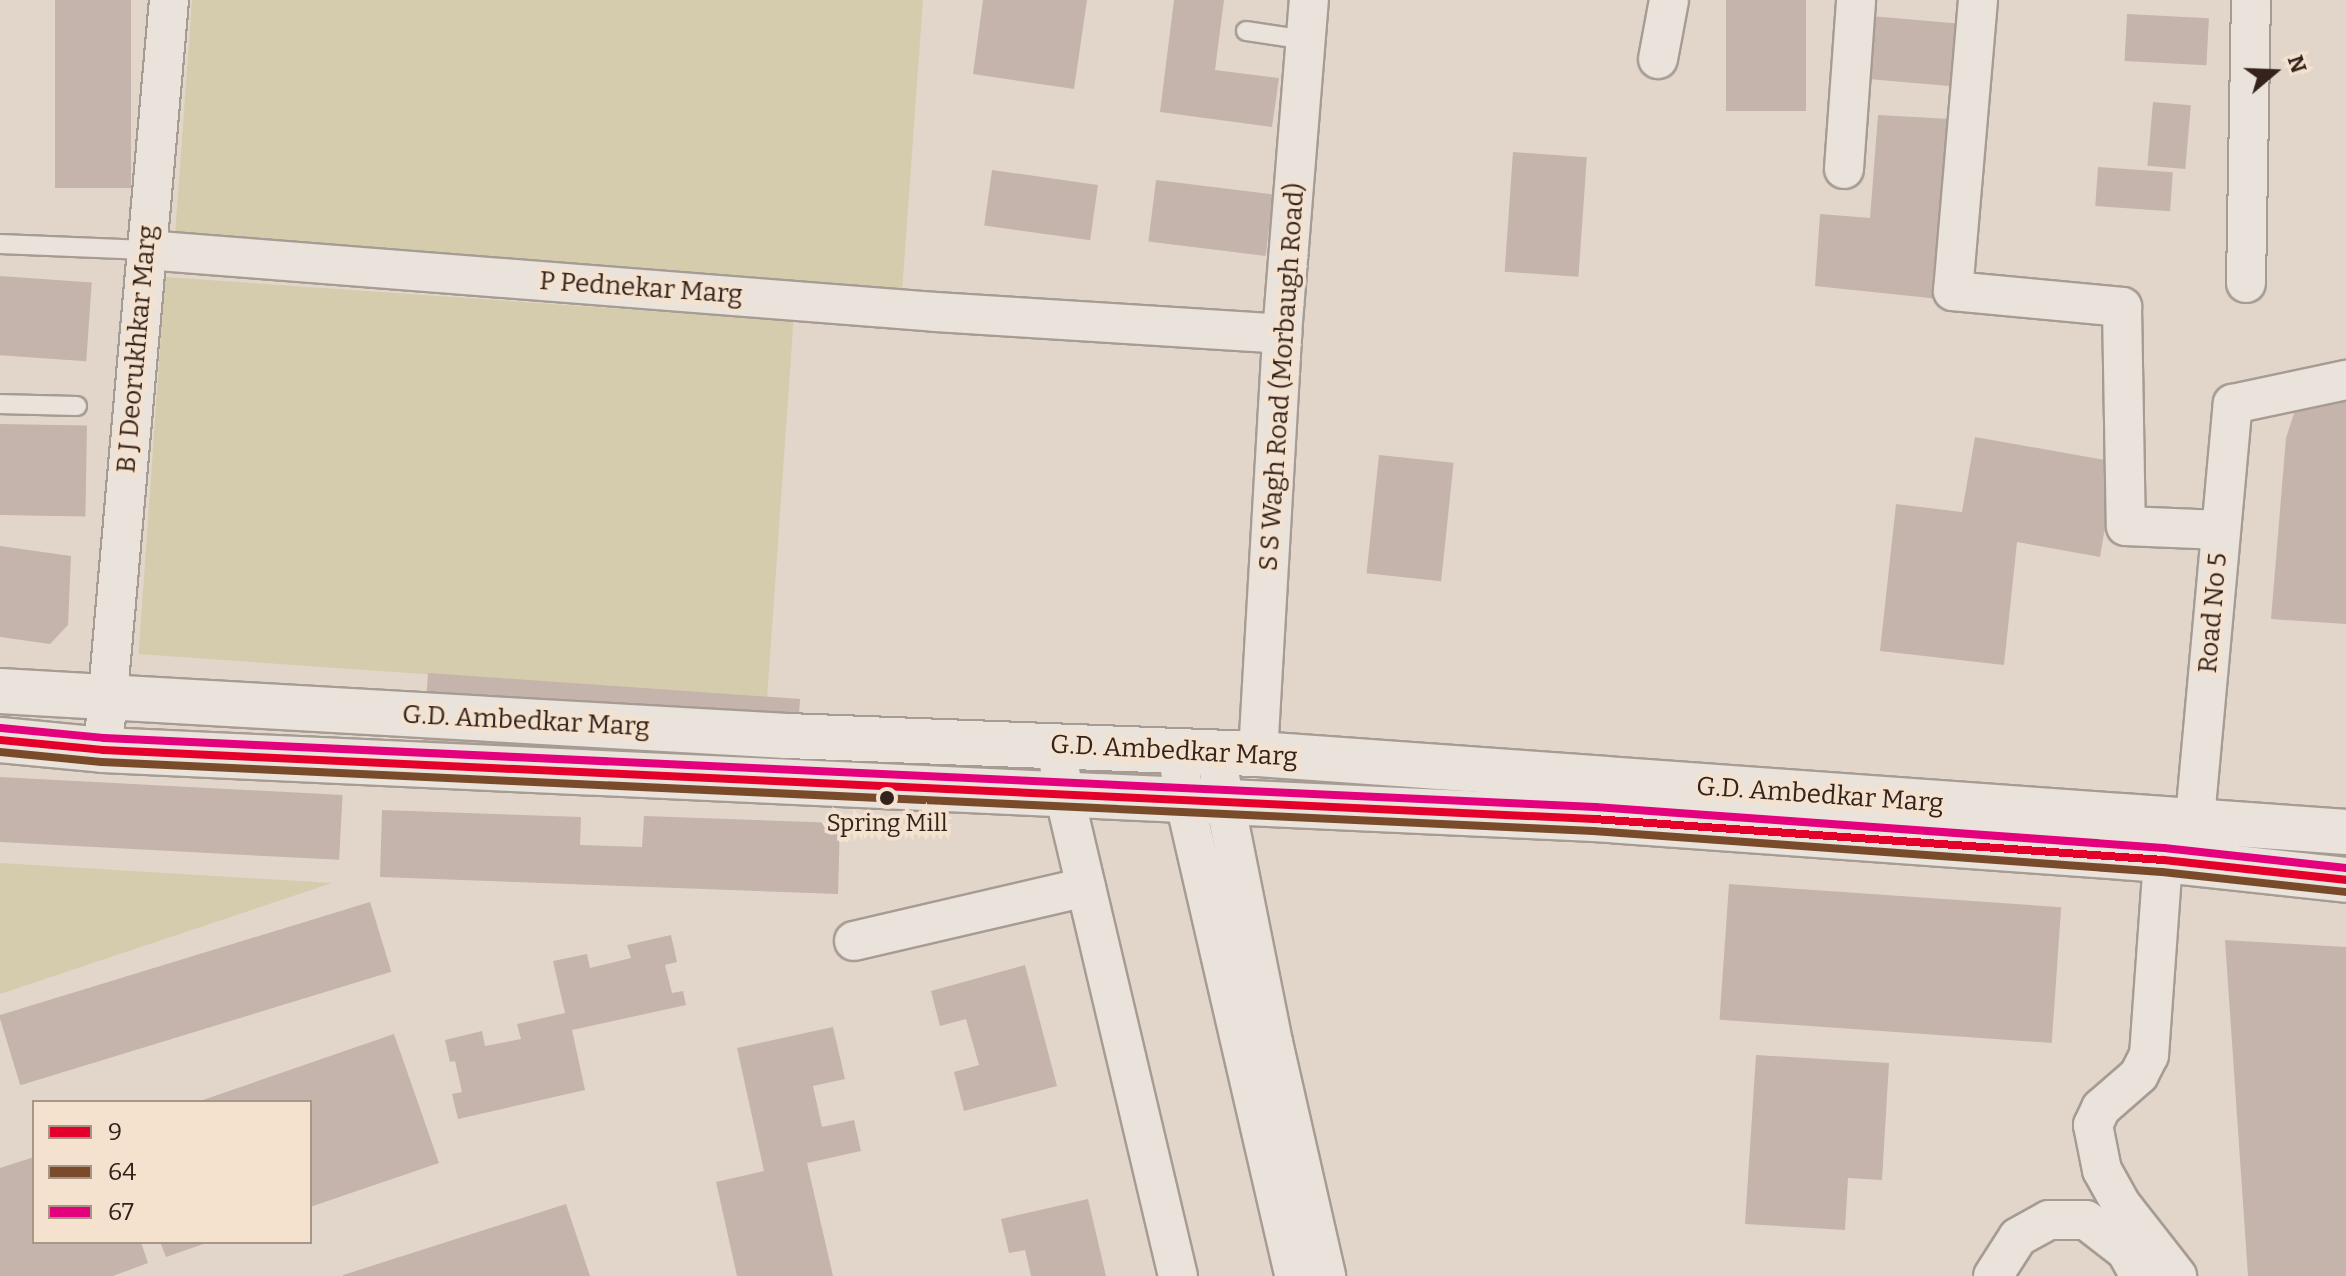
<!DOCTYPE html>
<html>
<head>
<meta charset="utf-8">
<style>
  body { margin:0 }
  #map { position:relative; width:2346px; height:1276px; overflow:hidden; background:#e2d6ca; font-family:Bitter,serif }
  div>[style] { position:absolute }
  .green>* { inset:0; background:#d4ccad; transform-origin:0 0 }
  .building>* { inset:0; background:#c5b4ab; transform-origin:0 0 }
  .roads { filter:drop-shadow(2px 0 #a79c94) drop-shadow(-2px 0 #a79c94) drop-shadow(0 2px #a79c94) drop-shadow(0 -2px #a79c94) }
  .service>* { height:18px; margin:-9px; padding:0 9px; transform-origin:9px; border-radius:9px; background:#eae3dc }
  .minor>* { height:38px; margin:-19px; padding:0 19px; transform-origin:19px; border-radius:19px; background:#eae3dc }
  .secondary>* { height:44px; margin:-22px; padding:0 22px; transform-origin:22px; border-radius:22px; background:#eae3dc }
  .bus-1>* { height:8px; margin:-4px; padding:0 4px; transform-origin:4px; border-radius:4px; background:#e4002b }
  .bus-2>* { height:8px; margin:-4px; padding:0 4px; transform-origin:4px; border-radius:4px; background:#7a4b2a }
  .bus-3>* { height:8px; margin:-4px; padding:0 4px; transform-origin:4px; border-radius:4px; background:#e5007d }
  .dots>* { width:22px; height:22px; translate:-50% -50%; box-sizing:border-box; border:4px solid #f4e2cf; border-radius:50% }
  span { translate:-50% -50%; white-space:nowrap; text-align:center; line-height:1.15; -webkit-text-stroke:7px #f4e2cf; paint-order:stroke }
  .bus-label { font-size:24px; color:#34231d }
  .street-label { font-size:26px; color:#34231d }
  .legend { position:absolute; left:32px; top:1100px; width:280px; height:144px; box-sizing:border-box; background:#f4e2cf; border:2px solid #a79688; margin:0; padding:10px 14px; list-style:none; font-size:24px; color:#34231d }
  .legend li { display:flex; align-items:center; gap:16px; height:40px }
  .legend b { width:40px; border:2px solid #a79688 }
  .north { position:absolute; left:2234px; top:32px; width:80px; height:80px; -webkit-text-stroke:6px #f4e2cf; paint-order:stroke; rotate:71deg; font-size:22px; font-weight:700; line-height:32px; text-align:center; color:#34231d }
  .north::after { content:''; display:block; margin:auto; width:28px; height:36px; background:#34231d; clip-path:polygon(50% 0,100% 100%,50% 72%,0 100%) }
</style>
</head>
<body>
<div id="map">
  <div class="green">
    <div style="clip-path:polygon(192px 0,923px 0,902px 292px,175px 236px)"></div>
    <div style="left:165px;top:277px;width:630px;height:378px;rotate:4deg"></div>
    <div style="clip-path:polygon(0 863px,332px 883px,0 994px)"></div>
  </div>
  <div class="building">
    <div style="left:55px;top:0;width:76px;height:188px"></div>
    <div style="clip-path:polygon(983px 0,1087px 0,1074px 89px,973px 74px)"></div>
    <div style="clip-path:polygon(1174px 0,1224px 0,1215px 70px,1279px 78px,1272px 127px,1160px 112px)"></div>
    <div style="left:1726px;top:0;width:80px;height:111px"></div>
    <div style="left:2127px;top:14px;width:82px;height:47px;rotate:3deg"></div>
    <div style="left:1871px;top:16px;width:87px;height:63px;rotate:5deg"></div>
    <div style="left:2153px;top:102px;width:38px;height:64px;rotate:5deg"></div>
    <div style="clip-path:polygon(1878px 115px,1951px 119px,1939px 299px,1815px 286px,1820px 214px,1870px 218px)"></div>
    <div style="left:1513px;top:152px;width:74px;height:120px;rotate:4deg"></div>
    <div style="left:2098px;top:167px;width:75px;height:39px;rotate:4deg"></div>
    <div style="left:992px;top:170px;width:107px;height:56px;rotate:8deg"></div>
    <div style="left:1156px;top:180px;width:118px;height:62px;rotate:7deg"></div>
    <div style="left:0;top:276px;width:92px;height:79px;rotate:4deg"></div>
    <div style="clip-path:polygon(2346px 398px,2346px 624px,2271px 619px,2286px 438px,2296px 407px)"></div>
    <div style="left:0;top:424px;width:87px;height:91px;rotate:1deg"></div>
    <div style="clip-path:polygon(1975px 437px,2116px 462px,2100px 557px,2017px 542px,2004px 665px,1880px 651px,1896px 504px,1962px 512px)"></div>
    <div style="left:1379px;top:455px;width:75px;height:119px;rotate:6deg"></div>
    <div style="clip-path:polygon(0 546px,71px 556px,68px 625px,50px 644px,0 637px)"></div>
    <div style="left:428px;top:673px;width:373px;height:93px;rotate:4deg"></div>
    <div style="left:0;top:777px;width:343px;height:65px;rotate:3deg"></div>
    <div style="clip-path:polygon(382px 810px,581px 817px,580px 845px,642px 847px,644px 816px,840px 823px,838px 894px,380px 877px)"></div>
    <div style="left:1729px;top:884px;width:333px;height:136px;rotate:4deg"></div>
    <div style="left:370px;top:902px;width:73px;height:388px;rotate:73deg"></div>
    <div style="clip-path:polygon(671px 935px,677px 962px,665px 965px,672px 993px,683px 991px,686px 1005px,572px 1030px,585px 1090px,458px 1119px,452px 1094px,462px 1092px,455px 1061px,450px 1062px,445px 1040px,482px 1031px,485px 1046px,521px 1039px,517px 1024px,565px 1013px,553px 961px,587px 954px,590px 968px,631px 958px,627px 945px)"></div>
    <div style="clip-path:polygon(2225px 940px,2346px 947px,2346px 1276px,2248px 1276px)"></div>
    <div style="clip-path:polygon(1025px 965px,1057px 1086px,964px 1111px,954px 1072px,979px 1065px,966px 1019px,940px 1026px,931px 991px)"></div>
    <div style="clip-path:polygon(833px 1027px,845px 1079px,813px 1086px,822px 1127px,854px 1120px,861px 1151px,807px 1163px,833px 1276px,737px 1276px,716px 1182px,764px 1171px,737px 1048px)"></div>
    <div style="clip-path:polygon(394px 1034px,439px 1163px,310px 1207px,310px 1102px,197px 1102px)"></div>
    <div style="clip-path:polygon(1756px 1055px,1889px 1063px,1882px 1180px,1848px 1178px,1845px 1230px,1745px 1224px)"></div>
    <div style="clip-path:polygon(34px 1157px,34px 1242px,141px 1242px,148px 1263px,113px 1276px,0 1276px,0 1168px)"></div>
    <div style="clip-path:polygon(1088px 1199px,1106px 1276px,1031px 1276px,1025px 1250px,1009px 1253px,1001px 1219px)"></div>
    <div style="clip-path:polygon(566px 1204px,590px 1276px,343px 1276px,343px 1275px)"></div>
    <div style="clip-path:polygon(160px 1242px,209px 1242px,166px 1257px)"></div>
  </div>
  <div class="roads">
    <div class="service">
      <div style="left:1246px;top:31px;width:61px;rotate:8.5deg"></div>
      <div style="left:0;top:244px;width:146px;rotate:2.4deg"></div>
      <div style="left:0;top:404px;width:77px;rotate:1.5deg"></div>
    </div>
    <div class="minor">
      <div style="left:1978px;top:0;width:292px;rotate:94.9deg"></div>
      <div style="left:1953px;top:291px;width:170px;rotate:5.4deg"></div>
      <div style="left:2122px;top:307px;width:219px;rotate:89deg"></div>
      <div style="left:2126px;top:526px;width:94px;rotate:2.4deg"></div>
      <div style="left:1658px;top:59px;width:60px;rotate:-79.4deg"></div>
      <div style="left:1844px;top:169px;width:169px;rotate:-85.9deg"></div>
      <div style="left:146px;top:250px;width:791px;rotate:4.49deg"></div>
      <div style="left:935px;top:312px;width:348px;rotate:3.6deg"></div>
      <div style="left:2246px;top:283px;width:283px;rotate:-89deg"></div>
      <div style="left:1056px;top:746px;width:49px;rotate:80.5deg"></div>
      <div style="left:1064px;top:794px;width:495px;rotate:76.7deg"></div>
      <div style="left:103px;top:750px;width:753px;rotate:-84.97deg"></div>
      <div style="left:1177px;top:751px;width:52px;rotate:81.1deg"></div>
      <div style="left:1185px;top:802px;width:486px;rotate:77deg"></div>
      <div style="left:1215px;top:752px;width:296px;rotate:78.7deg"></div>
      <div style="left:1273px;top:1042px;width:240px;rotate:77.2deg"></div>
      <div style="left:1258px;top:754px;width:421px;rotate:-86.7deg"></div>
      <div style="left:1282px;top:334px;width:335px;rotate:-85.4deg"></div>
      <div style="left:2192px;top:851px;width:449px;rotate:-84.8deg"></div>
      <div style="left:2233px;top:404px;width:116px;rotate:-12deg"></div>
      <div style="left:2163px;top:860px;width:196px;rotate:94.1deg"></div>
      <div style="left:2149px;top:1055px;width:22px;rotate:117deg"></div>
      <div style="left:2139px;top:1075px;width:50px;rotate:139deg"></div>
      <div style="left:2101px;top:1108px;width:19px;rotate:115deg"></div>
      <div style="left:2093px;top:1125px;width:46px;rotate:78.7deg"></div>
      <div style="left:2102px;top:1170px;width:38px;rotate:61deg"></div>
      <div style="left:2120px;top:1203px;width:93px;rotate:52deg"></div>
      <div style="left:854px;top:941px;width:238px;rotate:-13.1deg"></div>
      <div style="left:1993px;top:1276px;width:46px;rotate:-57.3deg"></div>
      <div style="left:2018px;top:1237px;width:35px;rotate:-29deg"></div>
      <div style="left:2049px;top:1220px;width:37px"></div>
      <div style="left:2086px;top:1220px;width:51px;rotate:37.8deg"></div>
      <div style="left:2126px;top:1251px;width:29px;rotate:61deg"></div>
    </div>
    <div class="secondary">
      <div style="left:0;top:691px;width:788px;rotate:3.27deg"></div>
      <div style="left:787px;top:736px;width:471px;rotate:2.2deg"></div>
      <div style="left:1258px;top:754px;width:1091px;rotate:4.1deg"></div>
      <div style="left:0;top:740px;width:103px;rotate:5.5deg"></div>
      <div style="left:103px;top:750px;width:1493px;rotate:2.65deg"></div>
      <div style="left:1594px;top:819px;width:570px;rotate:4.12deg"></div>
      <div style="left:2163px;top:860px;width:184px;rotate:6.2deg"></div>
    </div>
  </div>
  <div class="bus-1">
    <div style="left:0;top:740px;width:103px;rotate:5.5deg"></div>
    <div style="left:103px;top:750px;width:1493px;rotate:2.65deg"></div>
    <div style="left:1594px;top:819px;width:570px;rotate:4.12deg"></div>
    <div style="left:2163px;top:860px;width:184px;rotate:6.2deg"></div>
  </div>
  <div class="bus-2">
    <div style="left:0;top:752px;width:102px;rotate:5.6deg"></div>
    <div style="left:102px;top:762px;width:1493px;rotate:2.65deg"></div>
    <div style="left:1593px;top:831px;width:570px;rotate:4.12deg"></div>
    <div style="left:2162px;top:872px;width:184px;rotate:6.2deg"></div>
  </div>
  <div class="bus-3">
    <div style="left:1px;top:728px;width:103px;rotate:5.5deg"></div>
    <div style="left:104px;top:738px;width:1493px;rotate:2.65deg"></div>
    <div style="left:1595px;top:807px;width:570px;rotate:4.12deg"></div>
    <div style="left:2164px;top:848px;width:183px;rotate:6.3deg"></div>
  </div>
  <div class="dots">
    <div style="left:887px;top:798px;background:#34231d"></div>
  </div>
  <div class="bus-label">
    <span style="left:887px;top:824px">Spring Mill</span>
  </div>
  <div class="street-label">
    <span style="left:641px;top:288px;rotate:4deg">P Pednekar Marg</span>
    <span style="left:137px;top:349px;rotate:-85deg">B J Deorukhkar Marg</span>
    <span style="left:1282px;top:377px;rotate:-86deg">S S Wagh Road (Morbaugh Road)</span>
    <span style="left:2213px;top:613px;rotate:-85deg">Road No 5</span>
    <span style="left:526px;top:721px;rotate:3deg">G.D. Ambedkar Marg</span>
    <span style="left:1174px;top:751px;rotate:3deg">G.D. Ambedkar Marg</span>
    <span style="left:1820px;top:795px;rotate:4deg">G.D. Ambedkar Marg</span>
  </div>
  <ul class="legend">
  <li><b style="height:10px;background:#e4002b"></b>9</li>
  <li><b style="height:10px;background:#7a4b2a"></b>64</li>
  <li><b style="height:10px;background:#e5007d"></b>67</li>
  </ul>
  <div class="north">N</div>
</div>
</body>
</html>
